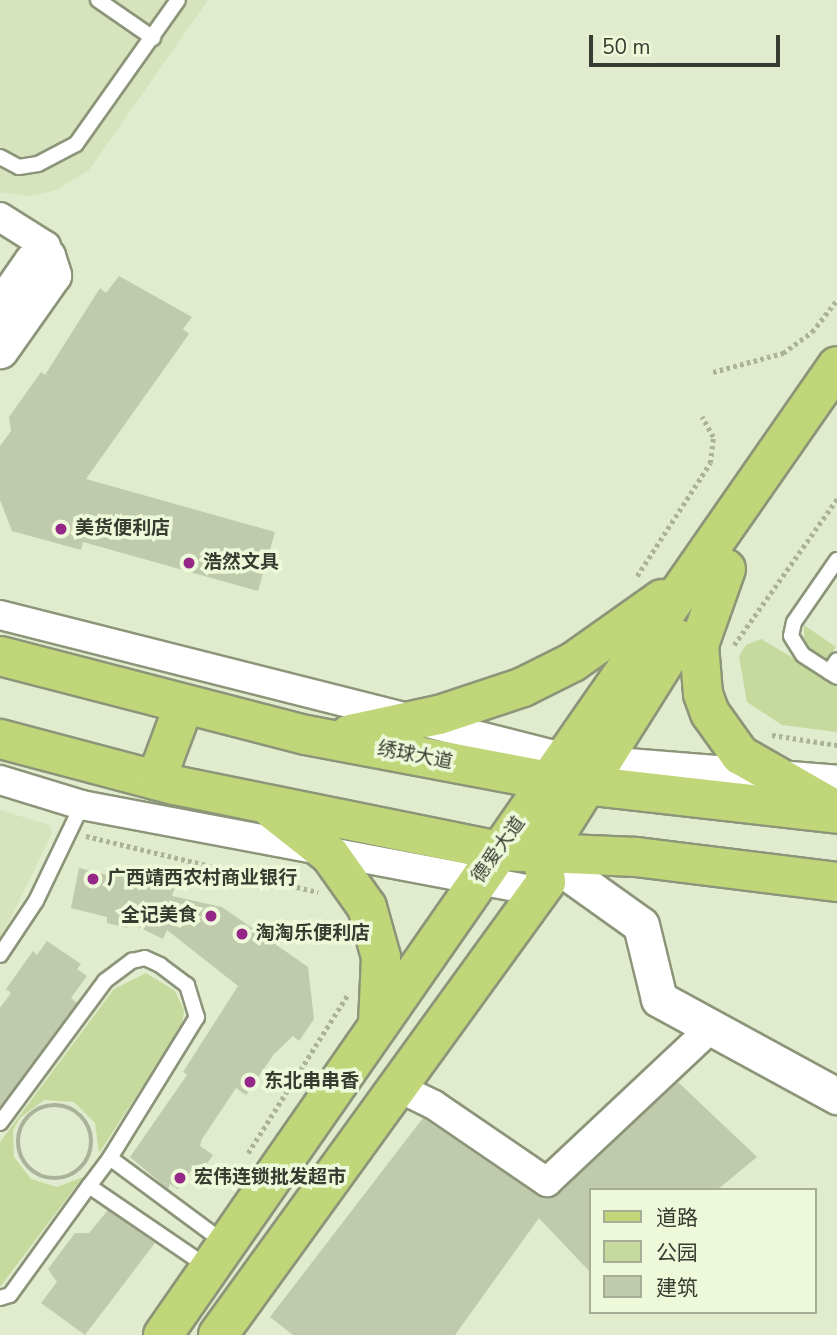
<!DOCTYPE html>
<html>
<head>
<meta charset="utf-8">
<style>
  body { margin:0 }
  #map { position:relative; width:837px; height:1335px; overflow:hidden; background:#e1ebcd; font-family:"Nunito Sans","Noto Sans SC",sans-serif }
  div>[style] { position:absolute }
  .built>* { inset:0; background:#d6e3bd }
  .green>* { inset:0; background:#c6da9e }
  .building>* { inset:0; background:#c0cbad }
  .path>* { height:4.5px; margin-top:-2.25px; transform-origin:0; background:repeating-linear-gradient(90deg,#aab29a 0 3.5px,transparent 0 7px) }
  .path>.ring { margin:-2.25px; padding:0; box-sizing:content-box; background:none; border:4.5px solid #aab29a; border-radius:50% }
  .roads { filter:drop-shadow(2px 0 #8c9579) drop-shadow(-2px 0 #8c9579) drop-shadow(0 2px #8c9579) drop-shadow(0 -2px #8c9579) }
  .service>* { height:14px; margin:-7px; padding:0 7px; transform-origin:7px; border-radius:7px; background:#fff }
  .minor>* { height:28px; margin:-14px; padding:0 14px; transform-origin:14px; border-radius:14px; background:#fff }
  .tertiary>* { height:35px; margin:-17.5px; padding:0 17.5px; transform-origin:17.5px; border-radius:17.5px; background:#fff }
  .primary>* { height:38px; margin:-19px; padding:0 19px; transform-origin:19px; border-radius:19px; background:#c0d678 }
  .dots>* { width:19px; height:19px; translate:-50% -50%; box-sizing:border-box; border:4px solid #eef9da; border-radius:50% }
  span { translate:-50% -50%; white-space:nowrap; text-align:center; line-height:1.15; -webkit-text-stroke:7px #eef9da; paint-order:stroke }
  .poi-label { font-size:19px; color:#383c30; font-weight:700 }
  .left { translate:0 -50%; text-align:left }
  .right { translate:-100% -50%; text-align:right }
  .street-label { font-size:19px; color:#383c30 }
  .legend { position:absolute; left:589px; top:1188px; width:228px; height:126px; box-sizing:border-box; background:#eef9da; border:2px solid #a5ad96; margin:0; padding:9px 12px; list-style:none; font-size:21px; color:#383c30 }
  .legend li { display:flex; align-items:center; gap:14px; height:35px }
  .legend b { width:35px; border:2px solid #a5ad96 }
  .scale { position:absolute; left:589px; top:35px; width:191px; height:32px; box-sizing:border-box; border:4px solid #383c30; border-top:0; padding-left:9px; font-size:21px; line-height:24px; white-space:nowrap; color:#383c30; -webkit-text-stroke:5px #eef9da; paint-order:stroke }
</style>
</head>
<body>
<div id="map">
  <div class="built">
    <div style="clip-path:polygon(0 0,208px 0,89px 170px,54px 191px,27px 196px,0 192px)"></div>
    <div style="clip-path:polygon(0 810px,49px 825px,52px 833px,0 940px)"></div>
  </div>
  <div class="green">
    <div style="clip-path:polygon(804px 625px,836px 647px,825px 663px,804px 643px)"></div>
    <div style="clip-path:polygon(761px 639px,837px 684px,837px 732px,782px 725px,747px 702px,739px 656px,746px 645px)"></div>
    <div style="clip-path:polygon(146px 973px,175px 991px,184px 1010px,182px 1026px,99px 1153px,95px 1123px,74px 1102px,44px 1100px,20px 1118px,13px 1130px,14px 1157px,31px 1179px,57px 1187px,83px 1177px,0 1287px,0 1142px,114px 989px)"></div>
  </div>
  <div class="building">
    <div style="clip-path:polygon(119px 276px,192px 317px,183px 329px,189px 334px,86px 479px,275px 532px,258px 591px,83px 542px,81px 550px,12px 531px,0 500px,0 446px,11px 431px,9px 417px,41px 372px,45px 375px,100px 288px,106px 293px)"></div>
    <div style="clip-path:polygon(79px 868px,115px 877px,117px 868px,137px 874px,135px 880px,175px 887px,172px 896px,222px 907px,308px 967px,314px 1019px,299px 1041px,293px 1036px,274px 1054px,246px 1095px,236px 1088px,202px 1139px,200px 1146px,213px 1155px,200px 1174px,193px 1168px,178px 1189px,170px 1184px,168px 1189px,130px 1157px,187px 1075px,183px 1072px,238px 986px,167px 930px,163px 939px,128px 922px,127px 928px,107px 923px,107px 917px,71px 908px)"></div>
    <div style="clip-path:polygon(47px 941px,81px 964px,77px 969px,87px 976px,71px 998px,77px 1003px,0 1107px,0 1008px,11px 993px,6px 989px,33px 951px,37px 955px)"></div>
    <div style="clip-path:polygon(678px 1082px,757px 1157px,717px 1190px,590px 1190px,590px 1272px,539px 1218px,455px 1335px,293px 1335px,270px 1317px,423px 1118px,538px 1196px,551px 1198px)"></div>
    <div style="clip-path:polygon(108px 1210px,155px 1243px,85px 1335px,41px 1303px,57px 1282px,48px 1269px,75px 1233px,89px 1233px)"></div>
  </div>
  <div class="path">
    <div style="left:713px;top:372px;width:73px;rotate:-15.2deg"></div>
    <div style="left:783px;top:353px;width:36px;rotate:-36deg"></div>
    <div style="left:812px;top:332px;width:41px;rotate:-52deg"></div>
    <div style="left:637px;top:576px;width:135px;rotate:-57.1deg"></div>
    <div style="left:710px;top:463px;width:26px;rotate:-83deg"></div>
    <div style="left:713px;top:437px;width:23px;rotate:-119deg"></div>
    <div style="left:734px;top:645px;width:179px;rotate:-54.8deg"></div>
    <div style="left:772px;top:735px;width:66px;rotate:8.7deg"></div>
    <div style="left:86px;top:836px;width:239px;rotate:13.6deg"></div>
    <div class="ring" style="left:18px;top:1105px;width:69.5px;height:69.5px"></div>
    <div style="left:248px;top:1153px;width:188px;rotate:-57.8deg"></div>
  </div>
  <div class="roads">
    <div class="service">
      <div style="left:98px;top:0;width:67px;rotate:34.6deg"></div>
      <div style="left:0;top:157px;width:21px;rotate:28deg"></div>
      <div style="left:19px;top:167px;width:19px;rotate:-9deg"></div>
      <div style="left:38px;top:164px;width:43px;rotate:-27.8deg"></div>
      <div style="left:76px;top:144px;width:176px;rotate:-54.7deg"></div>
      <div style="left:837px;top:560px;width:75px;rotate:124.7deg"></div>
      <div style="left:794px;top:622px;width:14px;rotate:102deg"></div>
      <div style="left:791px;top:636px;width:22px;rotate:58deg"></div>
      <div style="left:803px;top:655px;width:40px;rotate:32.9deg"></div>
      <div style="left:829px;top:672px;width:14px;rotate:-56deg"></div>
      <div style="left:0;top:955px;width:65px;rotate:-56.3deg"></div>
      <div style="left:36px;top:901px;width:106px;rotate:-64.4deg"></div>
      <div style="left:0;top:1123px;width:177px;rotate:-53.5deg"></div>
      <div style="left:105px;top:981px;width:34px;rotate:-37deg"></div>
      <div style="left:132px;top:961px;width:13px;rotate:-13deg"></div>
      <div style="left:145px;top:958px;width:17px;rotate:25deg"></div>
      <div style="left:160px;top:965px;width:34px;rotate:37deg"></div>
      <div style="left:187px;top:985px;width:34px;rotate:73deg"></div>
      <div style="left:197px;top:1017px;width:166px;rotate:121.7deg"></div>
      <div style="left:110px;top:1158px;width:143px;rotate:36.5deg"></div>
      <div style="left:89px;top:1186px;width:35px;rotate:-53deg"></div>
      <div style="left:0;top:1298px;width:10px;rotate:-17deg"></div>
      <div style="left:10px;top:1295px;width:135px;rotate:-54.1deg"></div>
      <div style="left:89px;top:1186px;width:145px;rotate:34.3deg"></div>
    </div>
    <div class="minor">
      <div style="left:0;top:217px;width:54px;rotate:32.2deg"></div>
      <div style="left:46px;top:246px;width:10px;rotate:84deg"></div>
      <div style="left:0;top:615px;width:584px;rotate:14.18deg"></div>
      <div style="left:566px;top:758px;width:272px;rotate:4.6deg"></div>
      <div style="left:0;top:780px;width:86px;rotate:17deg"></div>
      <div style="left:82px;top:805px;width:465px;rotate:10.7deg"></div>
      <div style="left:397px;top:1087px;width:41px;rotate:25.9deg"></div>
      <div style="left:434px;top:1105px;width:137px;rotate:34.3deg"></div>
      <div style="left:547px;top:1182px;width:225px;rotate:-43.2deg"></div>
    </div>
    <div class="tertiary">
      <div style="left:0;top:307px;width:56px;rotate:-55.2deg"></div>
      <div style="left:32px;top:261px;width:16px;rotate:-18deg"></div>
      <div style="left:47px;top:256px;width:20px;rotate:72deg"></div>
      <div style="left:53px;top:275px;width:92px;rotate:125.2deg"></div>
      <div style="left:543px;top:855px;width:120px;rotate:35.5deg"></div>
      <div style="left:641px;top:925px;width:76px;rotate:76.3deg"></div>
      <div style="left:659px;top:999px;width:203px;rotate:28.6deg"></div>
    </div>
    <div class="primary">
      <div style="left:726px;top:569px;width:81px;rotate:109.6deg"></div>
      <div style="left:699px;top:645px;width:49px;rotate:85.3deg"></div>
      <div style="left:703px;top:694px;width:20px;rotate:70deg"></div>
      <div style="left:710px;top:713px;width:52px;rotate:54.5deg"></div>
      <div style="left:740px;top:755px;width:103px;rotate:29.8deg"></div>
      <div style="left:0;top:656px;width:316px;rotate:14.5deg"></div>
      <div style="left:306px;top:735px;width:247px;rotate:10.7deg"></div>
      <div style="left:549px;top:781px;width:290px;rotate:6.5deg"></div>
      <div style="left:350px;top:734px;width:91px;rotate:-12.1deg"></div>
      <div style="left:439px;top:715px;width:89px;rotate:-18.4deg"></div>
      <div style="left:523px;top:687px;width:56px;rotate:-26.6deg"></div>
      <div style="left:573px;top:662px;width:109px;rotate:-35.3deg"></div>
      <div style="left:0;top:739px;width:180px;rotate:14.8deg"></div>
      <div style="left:174px;top:785px;width:331px;rotate:11.5deg"></div>
      <div style="left:498px;top:851px;width:138px;rotate:2.5deg"></div>
      <div style="left:636px;top:857px;width:203px;rotate:7.1deg"></div>
      <div style="left:156px;top:780px;width:80px;rotate:-69.5deg"></div>
      <div style="left:273px;top:810px;width:73px;rotate:38.3deg"></div>
      <div style="left:330px;top:855px;width:64px;rotate:54.6deg"></div>
      <div style="left:367px;top:907px;width:52px;rotate:74.4deg"></div>
      <div style="left:381px;top:957px;width:66px;rotate:92.6deg"></div>
      <div style="left:163px;top:1335px;width:1180px;rotate:-55.18deg"></div>
      <div style="left:218px;top:1335px;width:559px;rotate:-54.09deg"></div>
      <div style="left:546px;top:882px;width:27px;rotate:-96deg"></div>
      <div style="left:543px;top:855px;width:255px;rotate:-57.8deg"></div>
    </div>
  </div>
  <div class="dots">
    <div style="left:61px;top:529px;background:#942788"></div>
    <div style="left:189px;top:563px;background:#942788"></div>
    <div style="left:93px;top:879px;background:#942788"></div>
    <div style="left:211px;top:916px;background:#942788"></div>
    <div style="left:242px;top:934px;background:#942788"></div>
    <div style="left:250px;top:1082px;background:#942788"></div>
    <div style="left:180px;top:1178px;background:#942788"></div>
  </div>
  <div class="poi-label">
    <span class="left" style="left:75px;top:529px">美货便利店</span>
    <span class="left" style="left:203px;top:563px">浩然文具</span>
    <span class="left" style="left:107px;top:879px">广西靖西农村商业银行</span>
    <span class="right" style="left:197px;top:916px">全记美食</span>
    <span class="left" style="left:256px;top:934px">淘淘乐便利店</span>
    <span class="left" style="left:264px;top:1082px">东北串串香</span>
    <span class="left" style="left:194px;top:1178px">宏伟连锁批发超市</span>
  </div>
  <div class="street-label">
    <span style="left:415px;top:756px;rotate:11deg">绣球大道</span>
    <span style="left:499px;top:850px;rotate:-54deg">德爱大道</span>
  </div>
  <ul class="legend">
  <li><b style="height:9px;background:#c0d678"></b>道路</li>
  <li><b style="height:19px;background:#c6da9e"></b>公园</li>
  <li><b style="height:19px;background:#c0cbad"></b>建筑</li>
  </ul>
  <div class="scale">50 m</div>
</div>
</body>
</html>
